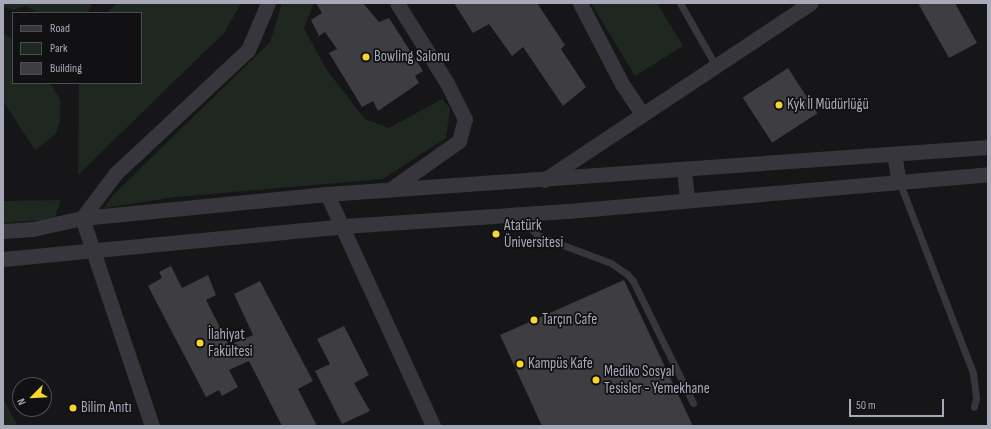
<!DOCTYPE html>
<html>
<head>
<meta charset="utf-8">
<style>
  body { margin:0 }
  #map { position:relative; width:991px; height:429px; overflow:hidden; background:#161517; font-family:"Sofia Sans Condensed",sans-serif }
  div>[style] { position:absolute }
  .green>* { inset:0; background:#1f2721 }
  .building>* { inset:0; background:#3d3d42; transform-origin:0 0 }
  .lane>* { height:7px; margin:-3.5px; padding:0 3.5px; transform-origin:3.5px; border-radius:3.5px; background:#36363c }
  .street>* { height:15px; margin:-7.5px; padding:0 7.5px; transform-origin:7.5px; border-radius:7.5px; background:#36363c }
  .dots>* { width:11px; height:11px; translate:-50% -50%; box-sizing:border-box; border:2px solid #111012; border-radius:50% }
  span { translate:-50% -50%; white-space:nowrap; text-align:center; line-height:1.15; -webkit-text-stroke:3.5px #111012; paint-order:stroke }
  .poi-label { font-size:15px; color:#a7a9b8 }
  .left { translate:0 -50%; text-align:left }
  .frame { position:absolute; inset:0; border:4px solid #a7a9b8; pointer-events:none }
  .legend { position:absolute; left:12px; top:12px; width:130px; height:72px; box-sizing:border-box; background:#111012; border:1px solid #4d4d54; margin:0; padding:5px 7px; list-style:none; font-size:12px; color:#a7a9b8 }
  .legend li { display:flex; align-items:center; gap:8px; height:20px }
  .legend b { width:20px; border:1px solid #4d4d54 }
  .north { position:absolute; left:12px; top:377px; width:40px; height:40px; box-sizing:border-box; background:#111012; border:1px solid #4d4d54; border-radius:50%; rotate:246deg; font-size:11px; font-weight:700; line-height:16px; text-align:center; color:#a7a9b8 }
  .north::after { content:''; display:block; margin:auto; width:14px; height:18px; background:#f9d62c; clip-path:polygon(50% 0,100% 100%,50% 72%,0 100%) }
  .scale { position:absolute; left:849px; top:399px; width:95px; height:18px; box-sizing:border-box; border:2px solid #a7a9b8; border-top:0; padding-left:5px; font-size:12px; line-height:14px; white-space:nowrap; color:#a7a9b8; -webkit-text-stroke:3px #111012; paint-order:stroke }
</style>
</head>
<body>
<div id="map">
  <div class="green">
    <div style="clip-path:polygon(3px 3px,93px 3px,87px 13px,38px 13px,26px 6px,13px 10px,3px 6px)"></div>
    <div style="clip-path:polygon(116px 3px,241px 3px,224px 33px,78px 175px,79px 83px,141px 83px,141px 13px,108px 13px)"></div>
    <div style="clip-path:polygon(282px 3px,314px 3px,304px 28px,326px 69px,365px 119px,389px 128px,442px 99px,450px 108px,446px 138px,383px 179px,176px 197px,104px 208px,112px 196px,270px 42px)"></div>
    <div style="clip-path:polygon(591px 3px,657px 3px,683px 46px,635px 76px)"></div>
    <div style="clip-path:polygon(3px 33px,13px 40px,13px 83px,50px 83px,60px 99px,60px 121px,56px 134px,35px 150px,3px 101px)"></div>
    <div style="clip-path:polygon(61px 200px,54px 219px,3px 223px,3px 201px)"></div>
    <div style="clip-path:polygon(3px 399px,18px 426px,3px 426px)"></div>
  </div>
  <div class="building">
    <div style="clip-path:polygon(316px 3px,363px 3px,379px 22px,389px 18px,423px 71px,415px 76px,419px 83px,378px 111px,373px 101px,362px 107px,329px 53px,337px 49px,325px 32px,319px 36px,311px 20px,322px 13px)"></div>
    <div style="clip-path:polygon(454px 3px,537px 3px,565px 45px,561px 49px,586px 87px,563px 106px,523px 47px,512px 56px,489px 24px,473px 33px)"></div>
    <div style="clip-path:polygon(918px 3px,955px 3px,977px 43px,949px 58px)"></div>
    <div style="left:788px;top:68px;width:54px;height:54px;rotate:57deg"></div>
    <div style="clip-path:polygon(171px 266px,182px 288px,208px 275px,216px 295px,206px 300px,229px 345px,253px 335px,234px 294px,260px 281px,313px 381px,298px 389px,317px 426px,282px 426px,249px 361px,229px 370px,238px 387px,222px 396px,219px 390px,206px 397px,148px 286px,162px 278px,159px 272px)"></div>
    <div style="clip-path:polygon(624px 280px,693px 426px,542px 426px,500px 335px)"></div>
    <div style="clip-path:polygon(344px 326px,369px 375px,354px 383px,370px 411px,342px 424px,315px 371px,330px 364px,317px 339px)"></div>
  </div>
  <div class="lane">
    <div style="left:680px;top:3px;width:73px;rotate:60.3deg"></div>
    <div style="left:899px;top:181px;width:206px;rotate:68.9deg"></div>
    <div style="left:973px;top:373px;width:25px;rotate:83deg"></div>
    <div style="left:976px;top:398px;width:9px;rotate:103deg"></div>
    <div style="left:525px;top:214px;width:15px;rotate:70deg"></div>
    <div style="left:530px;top:228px;width:12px;rotate:42deg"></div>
    <div style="left:539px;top:236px;width:77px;rotate:20.6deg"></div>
    <div style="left:611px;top:263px;width:19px;rotate:35deg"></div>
    <div style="left:627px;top:274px;width:9px;rotate:49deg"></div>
    <div style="left:633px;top:281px;width:136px;rotate:63.8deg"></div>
  </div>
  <div class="street">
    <div style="left:580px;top:3px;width:91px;rotate:62.6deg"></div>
    <div style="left:622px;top:84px;width:36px;rotate:56deg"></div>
    <div style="left:894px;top:154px;width:27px;rotate:80deg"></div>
    <div style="left:684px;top:170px;width:30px;rotate:84deg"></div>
    <div style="left:544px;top:180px;width:320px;rotate:-33.6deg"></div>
    <div style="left:391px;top:189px;width:83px;rotate:-35.2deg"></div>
    <div style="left:459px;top:141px;width:23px;rotate:-75deg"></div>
    <div style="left:465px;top:119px;width:40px;rotate:-116.6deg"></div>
    <div style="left:447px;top:83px;width:94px;rotate:-122deg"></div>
    <div style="left:327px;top:194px;width:255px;rotate:65.4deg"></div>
    <div style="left:3px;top:231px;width:30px;rotate:-4deg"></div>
    <div style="left:33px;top:229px;width:50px;rotate:-12.7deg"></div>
    <div style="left:82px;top:218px;width:246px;rotate:-5.6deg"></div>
    <div style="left:327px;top:194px;width:663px;rotate:-4.07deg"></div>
    <div style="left:3px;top:259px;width:342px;rotate:-5.5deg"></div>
    <div style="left:343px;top:226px;width:225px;rotate:-3.8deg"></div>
    <div style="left:568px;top:211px;width:422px;rotate:-5deg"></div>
    <div style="left:152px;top:426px;width:219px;rotate:-108.6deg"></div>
    <div style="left:82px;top:218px;width:56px;rotate:-52.9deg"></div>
    <div style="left:116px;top:173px;width:180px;rotate:-43deg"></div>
    <div style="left:248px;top:50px;width:51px;rotate:-66.9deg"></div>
  </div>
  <div class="dots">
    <div style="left:366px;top:57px;background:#f9d62c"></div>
    <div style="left:779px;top:105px;background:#f9d62c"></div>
    <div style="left:496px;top:234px;background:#f9d62c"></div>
    <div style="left:534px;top:320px;background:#f9d62c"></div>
    <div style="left:200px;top:343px;background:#f9d62c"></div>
    <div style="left:520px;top:364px;background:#f9d62c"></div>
    <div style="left:596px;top:380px;background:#f9d62c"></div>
    <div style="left:73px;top:408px;background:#f9d62c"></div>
  </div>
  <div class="poi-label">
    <span class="left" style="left:374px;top:57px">Bowling Salonu</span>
    <span class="left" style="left:787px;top:105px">Kyk İl Müdürlüğü</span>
    <span class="left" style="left:504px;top:234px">Atatürk<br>Üniversitesi</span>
    <span class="left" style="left:542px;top:320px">Tarçın Cafe</span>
    <span class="left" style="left:208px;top:343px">İlahiyat<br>Fakültesi</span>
    <span class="left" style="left:528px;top:364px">Kampüs Kafe</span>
    <span class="left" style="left:604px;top:380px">Mediko Sosyal<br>Tesisler - Yemekhane</span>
    <span class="left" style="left:81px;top:408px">Bilim Anıtı</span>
  </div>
  <div class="frame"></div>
  <ul class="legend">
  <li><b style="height:5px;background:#36363c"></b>Road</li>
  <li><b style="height:11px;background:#1f2721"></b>Park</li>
  <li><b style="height:11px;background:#3d3d42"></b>Building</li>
  </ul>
  <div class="north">N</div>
  <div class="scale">50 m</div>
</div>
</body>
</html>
